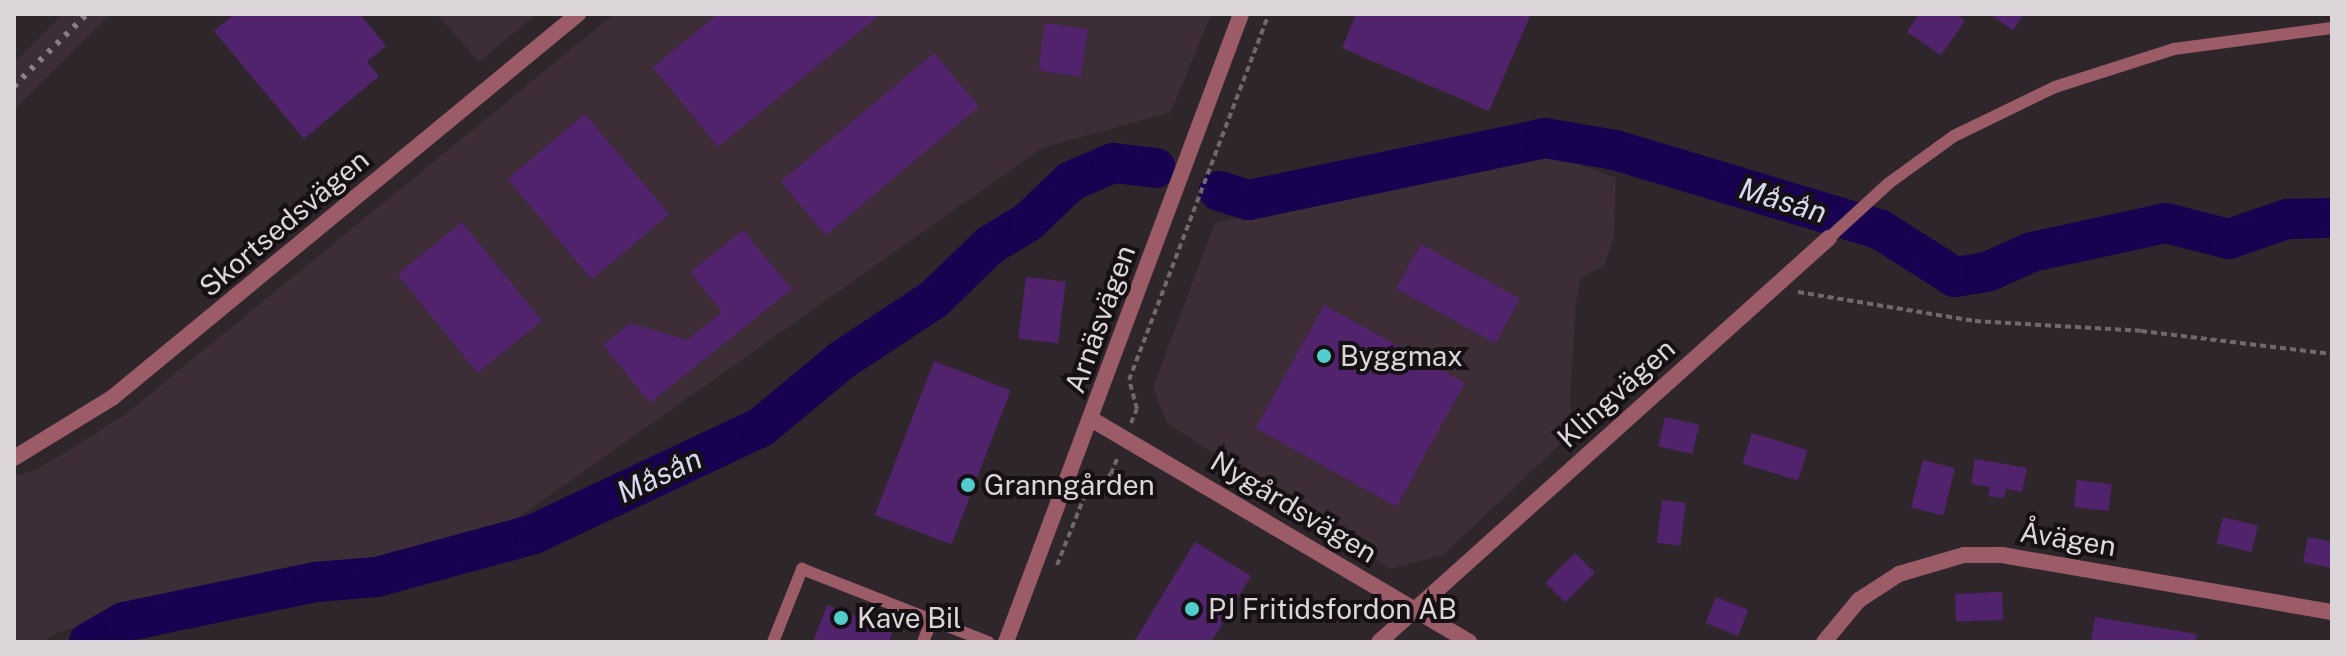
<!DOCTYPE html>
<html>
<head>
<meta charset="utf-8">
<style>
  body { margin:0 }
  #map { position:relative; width:2346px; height:656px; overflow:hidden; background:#2f262b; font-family:"Public Sans",sans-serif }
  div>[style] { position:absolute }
  .built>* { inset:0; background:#3c2d37 }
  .river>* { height:40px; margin:-20px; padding:0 20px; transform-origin:20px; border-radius:20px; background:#170150 }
  .building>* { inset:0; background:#51236c; transform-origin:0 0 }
  .path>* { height:4px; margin-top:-2px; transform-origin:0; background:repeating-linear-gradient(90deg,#70686c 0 6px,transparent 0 10px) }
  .service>* { height:12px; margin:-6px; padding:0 6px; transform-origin:6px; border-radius:6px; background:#9b5c67 }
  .minor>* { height:16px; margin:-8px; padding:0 8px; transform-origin:8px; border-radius:8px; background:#9b5c67 }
  .tertiary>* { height:16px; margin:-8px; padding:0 8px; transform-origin:8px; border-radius:8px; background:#9b5c67 }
  .rail>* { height:6px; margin-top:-3px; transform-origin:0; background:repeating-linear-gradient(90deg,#867f83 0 4px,transparent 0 12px) }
  .dots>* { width:22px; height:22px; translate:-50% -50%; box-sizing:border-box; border:4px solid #141013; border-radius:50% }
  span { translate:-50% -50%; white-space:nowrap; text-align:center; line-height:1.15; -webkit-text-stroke:8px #141013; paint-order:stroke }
  .street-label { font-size:28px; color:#dcd6da }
  .poi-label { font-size:28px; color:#dcd6da }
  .left { translate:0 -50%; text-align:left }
  .water-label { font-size:30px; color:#d6d9ef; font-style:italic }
  .frame { position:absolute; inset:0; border:16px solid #dcd6da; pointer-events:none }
</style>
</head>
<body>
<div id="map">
  <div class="built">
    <div style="clip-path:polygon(63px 14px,111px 14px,14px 110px,14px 63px)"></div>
    <div style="clip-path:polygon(437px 14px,537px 14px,479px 62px)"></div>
    <div style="clip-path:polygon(614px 14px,1211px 14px,1171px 112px,1042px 148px,485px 541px,271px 578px,59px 632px,44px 642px,14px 642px,14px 476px,38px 469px,123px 416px)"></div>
    <div style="clip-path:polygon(1548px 153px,1616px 178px,1614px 237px,1604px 266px,1581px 278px,1576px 299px,1570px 402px,1574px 431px,1443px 555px,1390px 569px,1167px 423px,1153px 387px,1215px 223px)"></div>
  </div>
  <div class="river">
    <div style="left:1219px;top:191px;width:31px;rotate:17deg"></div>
    <div style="left:1249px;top:200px;width:302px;rotate:-11.8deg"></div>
    <div style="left:1545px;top:138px;width:71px;rotate:9.7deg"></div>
    <div style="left:1615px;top:150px;width:276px;rotate:16.7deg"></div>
    <div style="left:1879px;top:229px;width:90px;rotate:32.3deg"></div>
    <div style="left:1955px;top:277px;width:32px;rotate:-9deg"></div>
    <div style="left:1987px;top:272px;width:49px;rotate:-24deg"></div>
    <div style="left:2032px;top:252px;width:137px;rotate:-12.2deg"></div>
    <div style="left:2166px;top:223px;width:65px;rotate:14.3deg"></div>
    <div style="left:2229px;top:239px;width:61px;rotate:-19deg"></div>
    <div style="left:2287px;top:219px;width:45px;rotate:-1.3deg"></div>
    <div style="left:89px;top:642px;width:40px;rotate:-29.7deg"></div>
    <div style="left:124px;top:622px;width:195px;rotate:-11.8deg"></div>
    <div style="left:315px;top:582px;width:62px;rotate:-4.6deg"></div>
    <div style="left:377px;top:577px;width:163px;rotate:-15.3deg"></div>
    <div style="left:534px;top:534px;width:251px;rotate:-25.2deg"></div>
    <div style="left:761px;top:427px;width:105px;rotate:-39.6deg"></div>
    <div style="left:842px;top:360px;width:110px;rotate:-33.5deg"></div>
    <div style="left:934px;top:299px;width:78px;rotate:-44deg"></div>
    <div style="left:990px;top:245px;width:44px;rotate:-31.2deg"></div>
    <div style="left:1028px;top:222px;width:59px;rotate:-43.6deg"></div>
    <div style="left:1071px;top:181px;width:46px;rotate:-23.2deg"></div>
    <div style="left:1113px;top:163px;width:43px;rotate:6.6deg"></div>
  </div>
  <div class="building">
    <div style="clip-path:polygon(235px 14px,360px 14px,386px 46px,367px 62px,379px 76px,304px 139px,214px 31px)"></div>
    <div style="clip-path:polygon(718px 14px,881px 14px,718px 147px,653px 67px)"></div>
    <div style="clip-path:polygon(1356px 14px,1531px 14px,1489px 111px,1342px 48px)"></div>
    <div style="clip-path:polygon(1919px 14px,1957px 14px,1965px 21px,1941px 55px,1907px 32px)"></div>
    <div style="clip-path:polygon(1989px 14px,2024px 14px,2013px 30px)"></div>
    <div style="left:1045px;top:23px;width:43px;height:48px;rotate:8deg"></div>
    <div style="left:934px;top:53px;width:70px;height:200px;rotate:50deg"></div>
    <div style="left:585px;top:114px;width:131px;height:101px;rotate:50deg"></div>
    <div style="left:462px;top:222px;width:127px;height:83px;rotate:51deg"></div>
    <div style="clip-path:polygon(743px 230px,792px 289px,650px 403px,603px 345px,630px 323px,687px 340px,722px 312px,690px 272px)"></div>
    <div style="left:1421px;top:244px;width:113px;height:51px;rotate:29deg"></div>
    <div style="left:1026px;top:277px;width:40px;height:62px;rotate:7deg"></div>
    <div style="left:1324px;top:305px;width:161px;height:141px;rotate:29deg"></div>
    <div style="left:934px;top:361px;width:82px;height:165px;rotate:21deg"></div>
    <div style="left:1665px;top:417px;width:35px;height:30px;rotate:13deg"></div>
    <div style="left:1752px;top:433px;width:58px;height:32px;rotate:17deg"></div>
    <div style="clip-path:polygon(1975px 459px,2027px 468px,2022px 492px,2006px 489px,2004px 498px,1988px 496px,1990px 487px,1971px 484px)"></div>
    <div style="left:1923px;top:460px;width:33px;height:49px;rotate:14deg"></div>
    <div style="left:2077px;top:480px;width:35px;height:27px;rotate:7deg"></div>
    <div style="left:1662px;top:500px;width:24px;height:43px;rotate:7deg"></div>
    <div style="left:2223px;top:517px;width:36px;height:27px;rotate:14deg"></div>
    <div style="clip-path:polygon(2308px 537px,2332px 542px,2332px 568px,2303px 562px)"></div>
    <div style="clip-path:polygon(1195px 542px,1251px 576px,1211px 642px,1134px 642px)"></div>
    <div style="left:1575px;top:553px;width:28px;height:42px;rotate:45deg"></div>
    <div style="left:2002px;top:592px;width:28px;height:47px;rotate:88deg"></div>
    <div style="left:1716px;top:597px;width:35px;height:28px;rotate:22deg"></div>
    <div style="clip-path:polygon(827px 605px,893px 630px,889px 642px,813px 642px)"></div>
    <div style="clip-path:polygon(2095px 617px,2197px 634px,2195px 642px,2091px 642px)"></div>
  </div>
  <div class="path">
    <div style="left:1798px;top:292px;width:179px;rotate:9.3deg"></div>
    <div style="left:1975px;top:321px;width:166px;rotate:3.4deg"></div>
    <div style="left:2141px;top:331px;width:192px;rotate:6.9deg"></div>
    <div style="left:1131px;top:423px;width:15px;rotate:-67deg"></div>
    <div style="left:1137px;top:409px;width:30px;rotate:-105deg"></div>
    <div style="left:1129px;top:380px;width:392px;rotate:-69.1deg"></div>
    <div style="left:1057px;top:565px;width:75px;rotate:-68.2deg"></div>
    <div style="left:1085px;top:495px;width:33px;rotate:-39deg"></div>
    <div style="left:1111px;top:474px;width:18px;rotate:-68deg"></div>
  </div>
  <div class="service">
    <div style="left:1829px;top:238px;width:81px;rotate:-42.5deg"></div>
    <div style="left:1889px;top:183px;width:80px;rotate:-35.9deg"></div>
    <div style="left:1954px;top:136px;width:112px;rotate:-25.9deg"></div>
    <div style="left:2055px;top:87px;width:125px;rotate:-17.7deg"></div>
    <div style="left:2174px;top:49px;width:159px;rotate:-7.6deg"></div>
    <div style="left:773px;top:642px;width:79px;rotate:-68.3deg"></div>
    <div style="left:802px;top:569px;width:200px;rotate:21.4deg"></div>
    <div style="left:923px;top:642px;width:24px;rotate:-68deg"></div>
  </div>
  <div class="minor">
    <div style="left:1091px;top:419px;width:439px;rotate:30.5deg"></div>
    <div style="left:14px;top:458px;width:115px;rotate:-31.5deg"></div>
    <div style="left:112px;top:398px;width:604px;rotate:-39.49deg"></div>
    <div style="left:1379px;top:642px;width:605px;rotate:-41.92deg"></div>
    <div style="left:1824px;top:642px;width:55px;rotate:-50.2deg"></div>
    <div style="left:1859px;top:600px;width:48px;rotate:-33deg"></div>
    <div style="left:1899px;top:574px;width:68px;rotate:-16.3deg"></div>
    <div style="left:1964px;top:555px;width:38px"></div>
    <div style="left:2002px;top:555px;width:335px;rotate:9.8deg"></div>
  </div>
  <div class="tertiary">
    <div style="left:1006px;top:642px;width:671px;rotate:-69.48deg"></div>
  </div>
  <div class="rail">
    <div style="left:14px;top:86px;width:103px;rotate:-44.6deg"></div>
  </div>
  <div class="dots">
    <div style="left:1324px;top:356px;background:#52cdcc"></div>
    <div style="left:968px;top:485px;background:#52cdcc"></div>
    <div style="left:1192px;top:609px;background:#52cdcc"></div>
    <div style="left:841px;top:618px;background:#52cdcc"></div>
  </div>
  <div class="street-label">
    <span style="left:284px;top:223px;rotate:-40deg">Skortsedsvägen</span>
    <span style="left:1100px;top:319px;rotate:-70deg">Arnäsvägen</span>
    <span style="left:1616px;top:393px;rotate:-42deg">Klingvägen</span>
    <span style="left:1294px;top:507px;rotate:31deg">Nygårdsvägen</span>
    <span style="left:2068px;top:539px;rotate:9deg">Åvägen</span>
  </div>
  <div class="poi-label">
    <span class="left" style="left:1340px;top:356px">Byggmax</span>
    <span class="left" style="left:984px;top:485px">Granngården</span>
    <span class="left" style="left:1208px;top:609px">PJ Fritidsfordon AB</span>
    <span class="left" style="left:857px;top:618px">Kave Bil</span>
  </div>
  <div class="water-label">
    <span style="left:1783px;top:200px;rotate:17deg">Måsån</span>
    <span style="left:659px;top:475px;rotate:-25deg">Måsån</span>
  </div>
  <div class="frame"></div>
</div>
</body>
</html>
